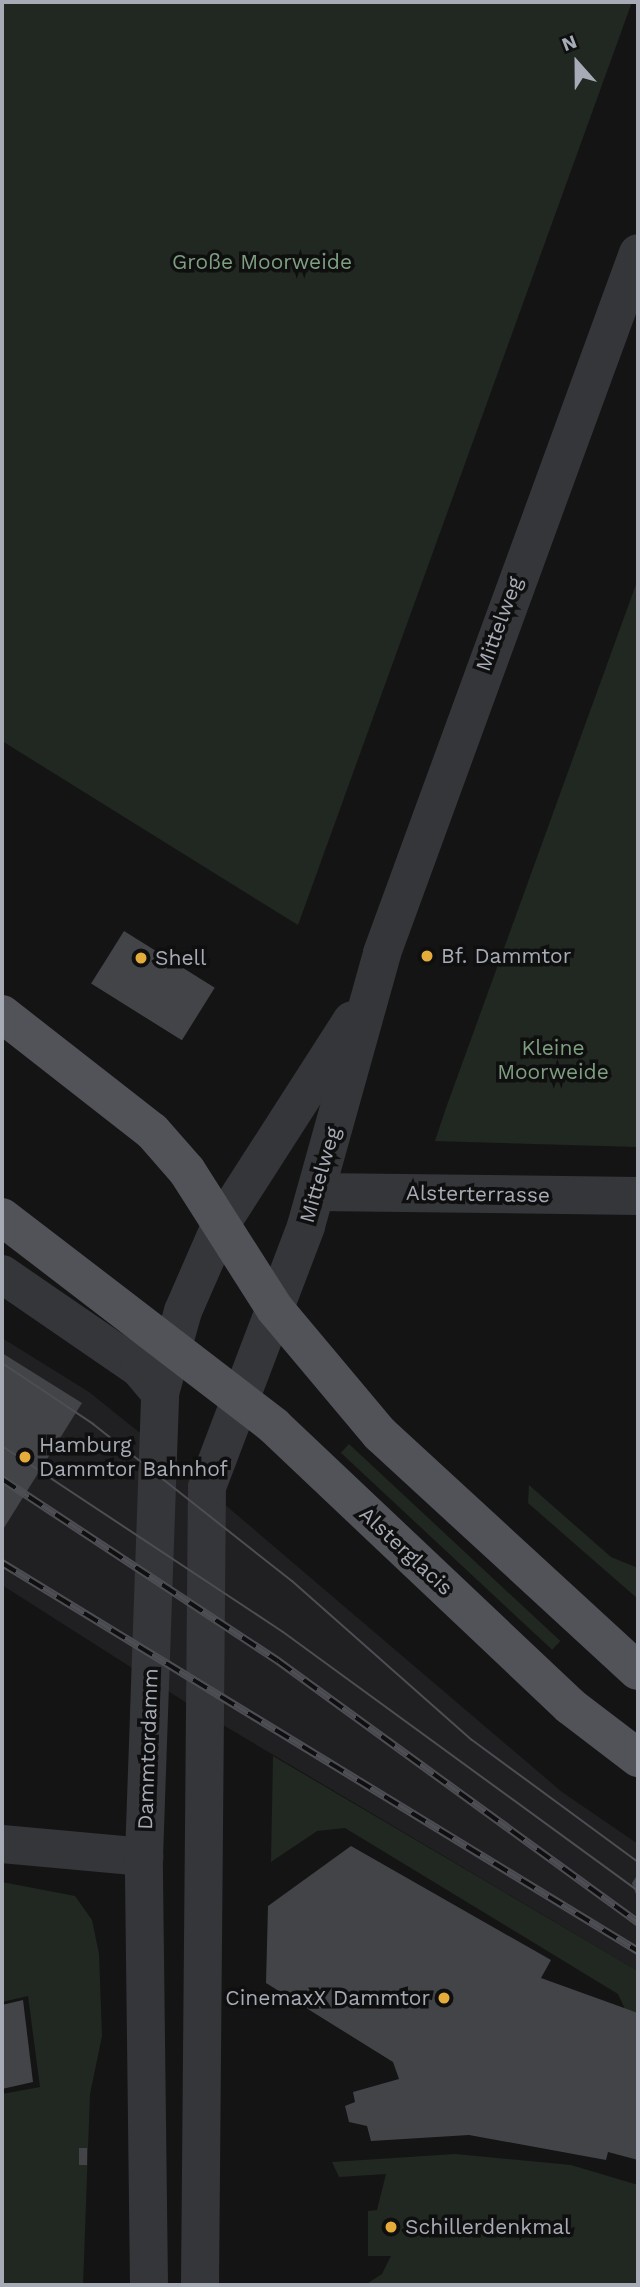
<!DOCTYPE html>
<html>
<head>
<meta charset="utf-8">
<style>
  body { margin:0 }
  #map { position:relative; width:640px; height:2287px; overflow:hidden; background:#141415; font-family:"Work Sans",sans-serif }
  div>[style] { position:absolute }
  .built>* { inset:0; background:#202022 }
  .green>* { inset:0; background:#202821; transform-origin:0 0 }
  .building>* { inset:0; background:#434448; transform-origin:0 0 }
  .minor>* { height:38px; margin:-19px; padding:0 19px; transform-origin:19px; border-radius:19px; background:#35363a }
  .major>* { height:38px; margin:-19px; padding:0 19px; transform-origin:19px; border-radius:19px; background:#515359 }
  .tram>* { height:2px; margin:-1px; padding:0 1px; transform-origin:1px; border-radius:1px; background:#4c4e53 }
  .rail>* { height:8px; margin-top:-4px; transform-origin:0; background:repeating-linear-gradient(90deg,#0f0f10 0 16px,#4c4e53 0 32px); box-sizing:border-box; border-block:2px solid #4c4e53 }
  .dots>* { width:19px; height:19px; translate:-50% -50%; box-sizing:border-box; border:4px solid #0f0f10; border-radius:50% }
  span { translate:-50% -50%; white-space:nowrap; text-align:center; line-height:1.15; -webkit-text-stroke:7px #0f0f10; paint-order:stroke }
  .park-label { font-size:21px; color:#7e9f80 }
  .street-label { font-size:21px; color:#a6abb5 }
  .poi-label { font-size:21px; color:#a6abb5 }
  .left { translate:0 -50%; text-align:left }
  .right { translate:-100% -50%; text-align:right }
  .frame { position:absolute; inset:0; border:4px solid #a6abb5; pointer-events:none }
  .north { position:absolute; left:542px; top:28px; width:70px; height:70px; -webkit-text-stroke:5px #0f0f10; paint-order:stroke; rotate:339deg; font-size:19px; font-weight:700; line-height:28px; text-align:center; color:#a6abb5 }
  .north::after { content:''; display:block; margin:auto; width:24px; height:32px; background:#a6abb5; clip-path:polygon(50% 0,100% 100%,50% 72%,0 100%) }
</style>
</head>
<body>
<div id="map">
  <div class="built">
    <div style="clip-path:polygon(2px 1338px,89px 1392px,155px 1445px,562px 1792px,638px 1844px,638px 1971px,201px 1712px,2px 1585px)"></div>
  </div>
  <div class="green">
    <div style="clip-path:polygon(2px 2px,632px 2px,298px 925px,2px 741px)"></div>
    <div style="clip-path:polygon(638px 579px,638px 1147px,435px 1141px,446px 1108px)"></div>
    <div style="left:349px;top:1444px;width:289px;height:12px;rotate:43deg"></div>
    <div style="clip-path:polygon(529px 1485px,611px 1557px,638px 1568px,638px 1599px,528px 1503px)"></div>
    <div style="clip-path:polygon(273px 1756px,638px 1971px,638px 2013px,625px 2009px,618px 1994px,345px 1828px,317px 1831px,271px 1862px)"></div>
    <div style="clip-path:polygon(2px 1882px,75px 1896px,92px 1920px,99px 1954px,102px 2036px,90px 2094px,83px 2285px,2px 2285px,2px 2094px,40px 2087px,28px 1996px,2px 2002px)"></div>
    <div style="clip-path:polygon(455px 2154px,571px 2165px,638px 2185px,638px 2285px,365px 2285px,382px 2274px,391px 2256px,368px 2256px,368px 2211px,377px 2210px,386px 2174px,339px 2177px,332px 2162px)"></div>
  </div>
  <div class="building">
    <div style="left:124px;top:931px;width:107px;height:62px;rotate:32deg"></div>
    <div style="clip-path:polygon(2px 1353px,82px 1403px,2px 1531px)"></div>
    <div style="clip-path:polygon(351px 1846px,551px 1960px,541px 1978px,638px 2013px,638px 2160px,608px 2152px,606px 2160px,469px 2135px,371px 2141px,367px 2126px,349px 2122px,345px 2106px,355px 2102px,353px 2092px,399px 2079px,393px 2062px,266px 1983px,268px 1906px)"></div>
    <div style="clip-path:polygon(638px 1874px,638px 1900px,632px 1883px)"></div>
    <div style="clip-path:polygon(23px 2000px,33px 2082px,2px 2089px,2px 2005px)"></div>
    <div style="left:79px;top:2148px;width:8px;height:17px"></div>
  </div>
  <div class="minor">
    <div style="left:317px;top:1192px;width:321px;rotate:0.7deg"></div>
    <div style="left:2px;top:1274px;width:166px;rotate:34.5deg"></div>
    <div style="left:139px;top:1368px;width:33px;rotate:50deg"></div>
    <div style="left:2px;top:1844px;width:143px;rotate:5.2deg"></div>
    <div style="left:149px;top:2285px;width:428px;rotate:-90.7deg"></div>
    <div style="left:144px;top:1857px;width:464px;rotate:-88deg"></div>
    <div style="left:160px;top:1393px;width:85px;rotate:-74.3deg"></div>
    <div style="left:183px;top:1311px;width:95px;rotate:-66.4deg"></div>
    <div style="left:221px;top:1224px;width:242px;rotate:-57.3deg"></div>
    <div style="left:200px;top:2285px;width:798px;rotate:-89.5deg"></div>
    <div style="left:207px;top:1487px;width:279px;rotate:-69.2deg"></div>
    <div style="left:306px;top:1226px;width:283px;rotate:-74.4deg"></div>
    <div style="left:382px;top:953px;width:745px;rotate:-69.91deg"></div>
  </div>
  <div class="major">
    <div style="left:2px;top:1014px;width:190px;rotate:38deg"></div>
    <div style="left:152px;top:1131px;width:53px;rotate:48.8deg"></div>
    <div style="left:187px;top:1171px;width:164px;rotate:57.5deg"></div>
    <div style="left:275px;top:1309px;width:163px;rotate:50deg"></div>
    <div style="left:380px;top:1434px;width:350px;rotate:42.6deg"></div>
    <div style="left:2px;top:1217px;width:343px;rotate:37.5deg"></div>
    <div style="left:274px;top:1426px;width:407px;rotate:43.4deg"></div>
    <div style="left:570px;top:1706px;width:86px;rotate:37.4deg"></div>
  </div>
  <div class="tram">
    <div style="left:2px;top:1363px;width:110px;rotate:33.8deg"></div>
    <div style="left:93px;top:1424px;width:253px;rotate:38.3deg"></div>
    <div style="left:292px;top:1581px;width:240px;rotate:41.5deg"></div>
    <div style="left:472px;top:1740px;width:206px;rotate:36.3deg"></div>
    <div style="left:2px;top:1446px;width:337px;rotate:33.5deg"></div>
    <div style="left:283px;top:1632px;width:439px;rotate:36.1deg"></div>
  </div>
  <div class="rail">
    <div style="left:2px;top:1479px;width:331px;rotate:33.4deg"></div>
    <div style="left:278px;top:1661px;width:445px;rotate:36deg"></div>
    <div style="left:2px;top:1563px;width:745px;rotate:31.39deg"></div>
  </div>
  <div class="dots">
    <div style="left:427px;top:956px;background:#e6ac3b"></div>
    <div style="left:141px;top:958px;background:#e6ac3b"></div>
    <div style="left:25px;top:1457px;background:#e6ac3b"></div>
    <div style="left:444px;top:1998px;background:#e6ac3b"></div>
    <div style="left:391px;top:2227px;background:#e6ac3b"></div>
  </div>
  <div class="park-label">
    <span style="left:262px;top:262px">Große Moorweide</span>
    <span style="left:553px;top:1060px">Kleine<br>Moorweide</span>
  </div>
  <div class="street-label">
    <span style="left:499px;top:624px;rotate:-70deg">Mittelweg</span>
    <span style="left:320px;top:1175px;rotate:-74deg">Mittelweg</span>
    <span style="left:478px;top:1194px;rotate:1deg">Alsterterrasse</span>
    <span style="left:406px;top:1551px;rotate:43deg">Alsterglacis</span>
    <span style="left:148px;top:1749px;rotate:-88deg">Dammtordamm</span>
  </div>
  <div class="poi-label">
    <span class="left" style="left:441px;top:956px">Bf. Dammtor</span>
    <span class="left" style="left:155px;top:958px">Shell</span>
    <span class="left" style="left:39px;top:1457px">Hamburg<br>Dammtor Bahnhof</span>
    <span class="right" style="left:430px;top:1998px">CinemaxX Dammtor</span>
    <span class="left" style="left:405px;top:2227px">Schillerdenkmal</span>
  </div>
  <div class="frame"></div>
  <div class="north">N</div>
</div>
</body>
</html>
